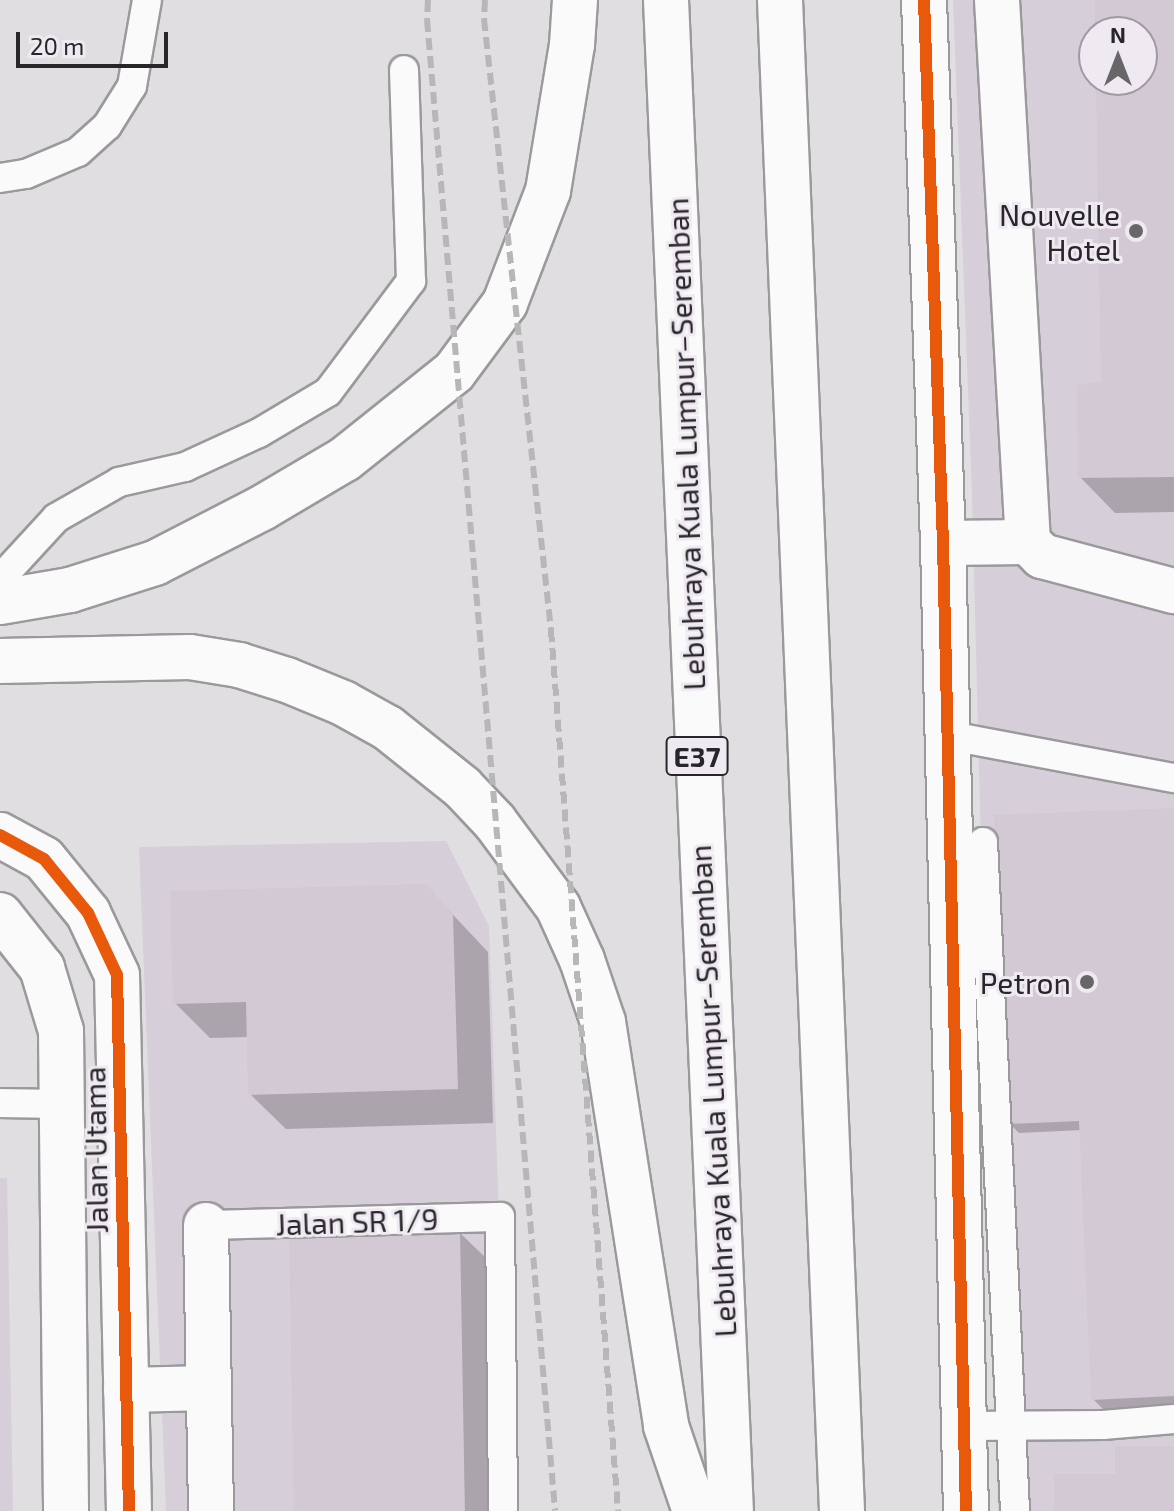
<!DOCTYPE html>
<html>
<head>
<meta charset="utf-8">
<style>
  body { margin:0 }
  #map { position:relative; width:1174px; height:1511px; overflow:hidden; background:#e1dee2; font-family:"Exo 2",sans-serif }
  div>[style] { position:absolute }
  .built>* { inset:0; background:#d6ced8 }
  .shadow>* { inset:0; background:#0003 }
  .building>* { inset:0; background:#d2c9d4; transform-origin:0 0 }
  .roads { filter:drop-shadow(2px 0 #9b999c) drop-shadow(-2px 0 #9b999c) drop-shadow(0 2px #9b999c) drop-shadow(0 -2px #9b999c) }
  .service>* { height:28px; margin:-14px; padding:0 14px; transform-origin:14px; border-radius:14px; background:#fafafb }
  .minor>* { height:44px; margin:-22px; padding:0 22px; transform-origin:22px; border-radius:22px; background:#fafafb }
  .tertiary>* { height:44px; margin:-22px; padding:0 22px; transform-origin:22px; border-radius:22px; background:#fafafb }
  .motorway>* { height:44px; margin:-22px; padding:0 22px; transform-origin:22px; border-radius:22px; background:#fafafb }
  .rail>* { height:6px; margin-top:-3px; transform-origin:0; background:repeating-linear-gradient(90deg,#b8b7b8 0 12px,transparent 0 18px) }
  .cycleway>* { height:12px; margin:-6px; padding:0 6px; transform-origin:6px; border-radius:6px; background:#e8590c }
  .dots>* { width:22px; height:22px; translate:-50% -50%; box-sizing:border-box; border:4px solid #efe9f1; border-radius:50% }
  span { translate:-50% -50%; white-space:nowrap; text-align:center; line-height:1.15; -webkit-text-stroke:6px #efe9f1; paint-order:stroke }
  .shield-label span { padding:2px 6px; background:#efe9f1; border:2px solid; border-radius:6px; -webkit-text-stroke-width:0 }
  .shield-label { font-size:28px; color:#282629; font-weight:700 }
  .poi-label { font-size:30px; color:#282629 }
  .right { translate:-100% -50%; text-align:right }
  .street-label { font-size:30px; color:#282629 }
  .north { position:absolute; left:1078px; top:16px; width:80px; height:80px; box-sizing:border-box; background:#efe9f1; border:2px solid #9f9ba1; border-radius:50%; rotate:0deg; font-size:22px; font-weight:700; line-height:32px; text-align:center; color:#282629 }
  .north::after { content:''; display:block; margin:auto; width:28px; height:36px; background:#69666a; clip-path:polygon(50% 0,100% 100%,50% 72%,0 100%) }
  .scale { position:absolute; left:16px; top:32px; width:152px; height:36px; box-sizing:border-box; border:4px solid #282629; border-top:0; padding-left:10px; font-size:24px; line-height:28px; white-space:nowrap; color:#282629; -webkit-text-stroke:6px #efe9f1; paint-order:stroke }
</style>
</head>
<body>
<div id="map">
  <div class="built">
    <div style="clip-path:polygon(evenodd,953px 0,1174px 0,1174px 1511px,998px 1511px,972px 494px,953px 0,1094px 32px,1142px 32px,1142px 80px,1094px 80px,1094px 32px)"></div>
    <div style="clip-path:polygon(446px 841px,489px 926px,509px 1511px,166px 1511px,139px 847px)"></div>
    <div style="clip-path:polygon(0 1178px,7px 1178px,13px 1511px,0 1511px)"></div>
  </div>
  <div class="shadow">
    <div style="clip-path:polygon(1097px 0,1174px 0,1174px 512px,1115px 513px,1080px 477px,1103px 384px,1098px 80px,1142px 80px,1142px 32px,1097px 32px)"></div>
    <div style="clip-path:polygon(1174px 810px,1174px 1425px,1121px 1427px,1093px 1399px,1082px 1130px,1019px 1133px,1009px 1123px)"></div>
    <div style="clip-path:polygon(426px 886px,488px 952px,493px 1123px,286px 1129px,250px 1094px,249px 1037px,210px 1038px,175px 1003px)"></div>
    <div style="clip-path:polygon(459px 1232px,488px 1260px,491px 1511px,294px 1511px)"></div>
  </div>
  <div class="building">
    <div style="clip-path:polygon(1095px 0,1174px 0,1174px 477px,1078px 478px,1077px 385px,1101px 382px,1096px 80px,1142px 80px,1142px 32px,1095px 32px)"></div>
    <div style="clip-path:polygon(1174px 808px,1174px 1396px,1091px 1400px,1079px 1121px,1007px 1124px,994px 815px)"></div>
    <div style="clip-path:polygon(427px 884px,453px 915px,458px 1089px,248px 1095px,246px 1002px,173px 1004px,170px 891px)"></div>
    <div style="left:460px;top:1230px;width:281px;height:171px;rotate:89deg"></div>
    <div style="clip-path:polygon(1115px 1446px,1174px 1446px,1174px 1511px,1054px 1511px,1054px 1474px,1115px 1474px)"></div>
  </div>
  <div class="roads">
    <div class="service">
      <div style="left:0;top:178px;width:26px;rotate:-9deg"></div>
      <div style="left:26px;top:174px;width:56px;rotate:-22.9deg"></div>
      <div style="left:78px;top:152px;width:39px;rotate:-42deg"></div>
      <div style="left:107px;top:126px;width:47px;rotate:-58deg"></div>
      <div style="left:132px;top:86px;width:87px;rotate:-80.1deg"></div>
      <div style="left:0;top:579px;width:83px;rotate:-47.4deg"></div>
      <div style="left:56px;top:518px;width:73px;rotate:-29.7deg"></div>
      <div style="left:119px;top:482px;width:68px;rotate:-12.8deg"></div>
      <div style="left:185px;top:467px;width:81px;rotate:-24.7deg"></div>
      <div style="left:259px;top:433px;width:80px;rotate:-30.7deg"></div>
      <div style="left:328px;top:392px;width:139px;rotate:-53.2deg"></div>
      <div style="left:411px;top:281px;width:211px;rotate:-91.9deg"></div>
      <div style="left:946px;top:735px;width:232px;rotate:10.7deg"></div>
      <div style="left:983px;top:842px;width:670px;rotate:87.26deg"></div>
      <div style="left:0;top:1103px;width:63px;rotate:0.9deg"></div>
      <div style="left:206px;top:1225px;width:294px;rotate:-1.6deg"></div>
      <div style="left:500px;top:1217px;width:294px;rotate:89.4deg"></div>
      <div style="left:964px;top:1426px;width:139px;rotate:-0.4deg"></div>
      <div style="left:1103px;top:1425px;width:71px;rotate:-4.8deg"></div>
    </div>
    <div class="minor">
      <div style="left:997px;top:0;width:543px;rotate:86.73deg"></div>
      <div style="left:1028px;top:542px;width:20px;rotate:45deg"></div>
      <div style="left:1042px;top:556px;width:137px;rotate:14.9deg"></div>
      <div style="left:943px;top:543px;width:85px;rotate:-0.7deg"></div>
      <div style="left:206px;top:1225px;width:286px;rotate:89deg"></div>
      <div style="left:126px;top:1390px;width:83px;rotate:-1.4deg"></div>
    </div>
    <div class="tertiary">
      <div style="left:924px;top:0;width:543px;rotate:88deg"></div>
      <div style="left:943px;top:543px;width:968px;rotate:88.64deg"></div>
      <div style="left:0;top:835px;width:50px;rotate:28.6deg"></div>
      <div style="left:44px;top:859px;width:70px;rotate:50.8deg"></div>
      <div style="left:88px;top:913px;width:68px;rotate:64.9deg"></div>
      <div style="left:117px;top:975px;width:536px;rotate:88.72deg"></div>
      <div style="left:0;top:915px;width:68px;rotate:51.6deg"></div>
      <div style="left:42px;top:968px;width:66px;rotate:73.2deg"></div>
      <div style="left:61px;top:1031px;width:480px;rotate:89.4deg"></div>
    </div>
    <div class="motorway">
      <div style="left:666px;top:0;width:1512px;rotate:87.54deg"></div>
      <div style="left:780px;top:0;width:1512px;rotate:87.65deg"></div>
      <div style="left:0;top:602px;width:71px;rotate:-9.7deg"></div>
      <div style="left:70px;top:590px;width:89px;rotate:-17.6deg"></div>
      <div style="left:155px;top:563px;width:120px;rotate:-27.2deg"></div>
      <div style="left:262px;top:508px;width:96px;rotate:-30.6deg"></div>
      <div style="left:345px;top:459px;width:139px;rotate:-38.6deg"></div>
      <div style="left:454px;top:372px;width:86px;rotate:-53.5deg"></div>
      <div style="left:505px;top:303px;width:120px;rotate:-69deg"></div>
      <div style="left:548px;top:191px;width:148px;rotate:-80.7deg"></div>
      <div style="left:572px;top:45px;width:45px;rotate:-86.2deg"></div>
      <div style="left:0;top:661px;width:190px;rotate:-1.2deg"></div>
      <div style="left:190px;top:657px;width:50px;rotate:9.3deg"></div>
      <div style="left:239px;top:665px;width:50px;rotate:17.4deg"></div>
      <div style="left:287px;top:680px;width:61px;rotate:22.3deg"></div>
      <div style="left:343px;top:703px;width:51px;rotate:29.1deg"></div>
      <div style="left:388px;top:728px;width:95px;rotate:38.6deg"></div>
      <div style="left:462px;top:787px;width:48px;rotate:46.7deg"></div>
      <div style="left:495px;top:822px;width:106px;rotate:53.5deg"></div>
      <div style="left:558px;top:907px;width:58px;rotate:65.6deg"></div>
      <div style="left:582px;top:960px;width:65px;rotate:71.3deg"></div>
      <div style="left:603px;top:1022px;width:409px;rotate:81.1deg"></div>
      <div style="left:666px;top:1426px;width:90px;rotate:71.2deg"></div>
    </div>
  </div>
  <div class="rail">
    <div style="left:428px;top:0;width:20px;rotate:93deg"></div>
    <div style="left:427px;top:20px;width:1496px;rotate:85.09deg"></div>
    <div style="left:485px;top:0;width:19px;rotate:93deg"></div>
    <div style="left:484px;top:19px;width:615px;rotate:83.74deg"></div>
    <div style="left:551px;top:630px;width:884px;rotate:85.65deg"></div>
  </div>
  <div class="cycleway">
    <div style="left:924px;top:0;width:543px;rotate:88deg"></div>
    <div style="left:943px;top:543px;width:968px;rotate:88.64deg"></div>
    <div style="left:0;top:835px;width:50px;rotate:28.6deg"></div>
    <div style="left:44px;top:859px;width:70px;rotate:50.8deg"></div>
    <div style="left:88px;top:913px;width:68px;rotate:64.9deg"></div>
    <div style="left:117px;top:975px;width:536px;rotate:88.72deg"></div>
  </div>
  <div class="dots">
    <div style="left:1136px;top:231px;background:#69666a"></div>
    <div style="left:1087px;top:982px;background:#69666a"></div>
  </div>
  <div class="shield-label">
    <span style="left:697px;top:756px">E37</span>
  </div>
  <div class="poi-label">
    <span class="right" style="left:1120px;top:231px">Nouvelle<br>Hotel</span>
    <span class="right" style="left:1071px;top:982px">Petron</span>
  </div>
  <div class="street-label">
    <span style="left:685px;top:444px;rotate:-92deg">Lebuhraya Kuala Lumpur–Seremban</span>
    <span style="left:712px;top:1091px;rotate:-93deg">Lebuhraya Kuala Lumpur–Seremban</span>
    <span style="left:95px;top:1150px;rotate:-91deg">Jalan Utama</span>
    <span style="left:357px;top:1221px;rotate:-2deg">Jalan SR 1/9</span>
  </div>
  <div class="north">N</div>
  <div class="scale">20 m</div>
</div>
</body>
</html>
